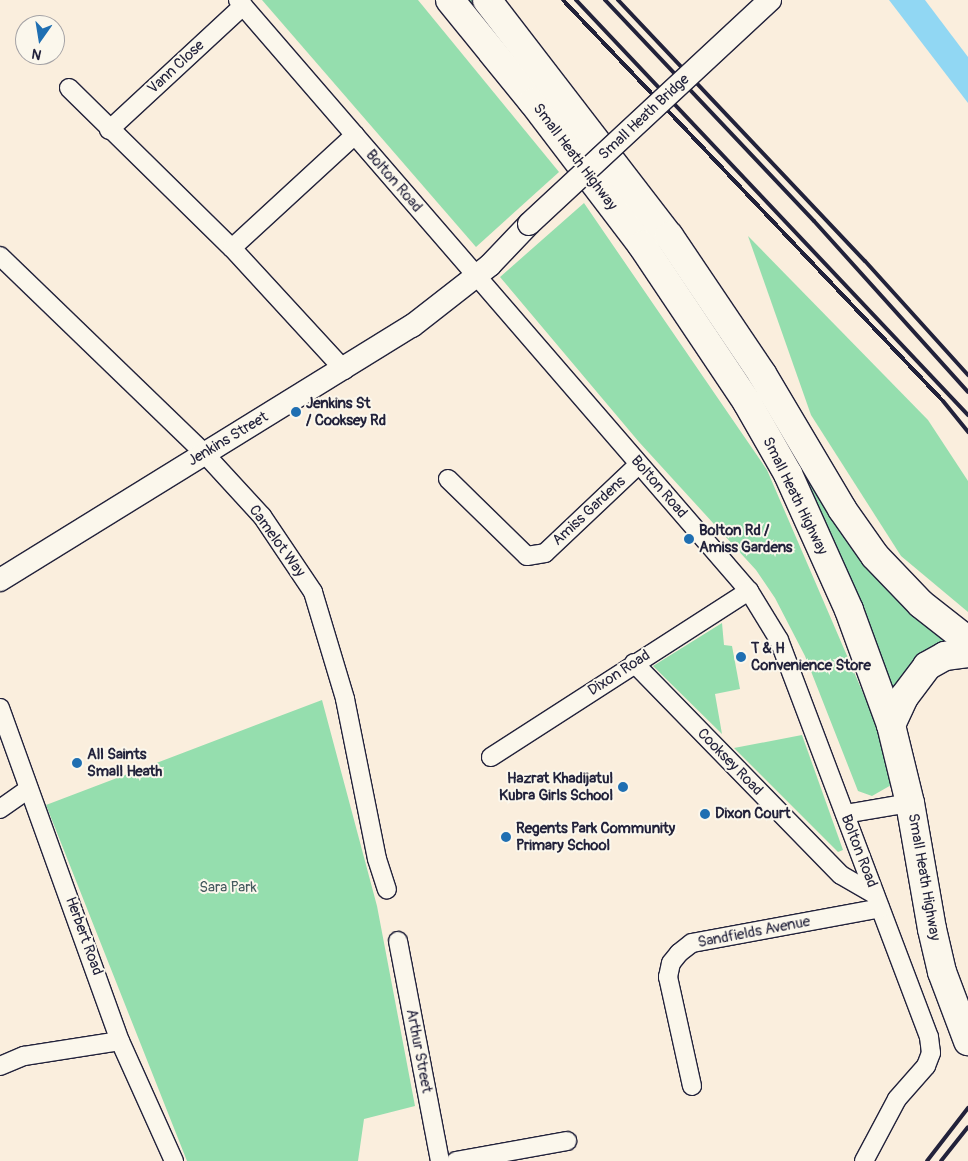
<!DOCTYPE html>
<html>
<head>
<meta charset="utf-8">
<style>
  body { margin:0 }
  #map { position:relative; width:968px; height:1161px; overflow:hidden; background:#faeedd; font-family:Pangolin,sans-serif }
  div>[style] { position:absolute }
  .green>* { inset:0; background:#95deae }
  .water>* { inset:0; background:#91d7f3 }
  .roads { filter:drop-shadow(1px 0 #22223b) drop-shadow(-1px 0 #22223b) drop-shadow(0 1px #22223b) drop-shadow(0 -1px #22223b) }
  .minor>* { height:18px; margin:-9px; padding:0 9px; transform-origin:9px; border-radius:9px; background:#fbf7ec }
  .tertiary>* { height:22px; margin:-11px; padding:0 11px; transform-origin:11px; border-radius:11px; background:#fbf7ec }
  .trunk>* { height:28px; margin:-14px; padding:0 14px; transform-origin:14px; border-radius:14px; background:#fbf7ec }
  .rail>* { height:4px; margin:-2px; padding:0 2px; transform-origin:2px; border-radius:2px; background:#22223b }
  .bridges { filter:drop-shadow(1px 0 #22223b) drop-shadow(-1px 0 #22223b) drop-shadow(0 1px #22223b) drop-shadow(0 -1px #22223b) }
  .tertiary-bridge>* { height:22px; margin:-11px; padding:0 11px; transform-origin:11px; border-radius:11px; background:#fbf7ec }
  .dots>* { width:14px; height:14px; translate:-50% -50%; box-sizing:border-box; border:2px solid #fbf7ec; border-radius:50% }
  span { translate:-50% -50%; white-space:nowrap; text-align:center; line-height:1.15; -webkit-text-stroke:4px #fbf7ec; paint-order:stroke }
  .street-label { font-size:15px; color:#22223b }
  .poi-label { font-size:15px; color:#22223b; font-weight:700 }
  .left { translate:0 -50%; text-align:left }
  .right { translate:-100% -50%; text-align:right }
  .park-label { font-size:15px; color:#445a5e }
  .north { position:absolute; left:15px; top:15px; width:50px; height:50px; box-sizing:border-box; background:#fbf7ec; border:1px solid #a4a2a5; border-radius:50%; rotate:193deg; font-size:14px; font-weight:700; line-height:20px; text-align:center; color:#22223b }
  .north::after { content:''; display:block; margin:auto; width:18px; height:22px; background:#1f6fb2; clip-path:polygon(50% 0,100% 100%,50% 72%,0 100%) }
</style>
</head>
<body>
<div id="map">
  <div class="green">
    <div style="clip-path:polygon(262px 0,418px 0,559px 172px,476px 247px)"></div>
    <div style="clip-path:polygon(461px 0,475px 0,588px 134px,953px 643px,892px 695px,821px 525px)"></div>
    <div style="clip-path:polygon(584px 203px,767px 470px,882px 737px,893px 784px,872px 796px,858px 791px,805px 656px,775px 598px,756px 570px,639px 442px,500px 277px)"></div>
    <div style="clip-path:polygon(748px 236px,928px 420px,968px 481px,968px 612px,901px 556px,811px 415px)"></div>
    <div style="clip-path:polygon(722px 623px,724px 645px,732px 646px,740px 689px,715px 694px,722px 734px,653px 666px)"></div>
    <div style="clip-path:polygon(322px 700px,377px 906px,415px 1106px,364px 1119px,358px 1161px,187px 1161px,46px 805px)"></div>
    <div style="clip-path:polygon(802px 735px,843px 850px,838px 852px,734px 748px)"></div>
  </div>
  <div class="water">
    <div style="clip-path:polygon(889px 0,925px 0,968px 57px,968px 103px)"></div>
  </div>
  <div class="roads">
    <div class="minor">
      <div style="left:238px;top:0;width:781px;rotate:49.15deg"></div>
      <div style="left:749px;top:591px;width:57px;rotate:58.5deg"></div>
      <div style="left:779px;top:640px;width:424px;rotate:69.3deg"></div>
      <div style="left:929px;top:1037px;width:16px;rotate:83deg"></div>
      <div style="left:931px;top:1053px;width:14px;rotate:111deg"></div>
      <div style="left:926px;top:1066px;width:44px;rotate:131.3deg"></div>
      <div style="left:897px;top:1099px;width:70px;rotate:118deg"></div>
      <div style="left:69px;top:88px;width:228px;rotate:44.5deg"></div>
      <div style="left:232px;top:248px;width:166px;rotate:47.4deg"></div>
      <div style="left:109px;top:130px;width:183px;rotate:-42.8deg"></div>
      <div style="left:232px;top:248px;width:167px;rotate:-42.6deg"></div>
      <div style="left:0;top:256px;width:284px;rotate:44deg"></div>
      <div style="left:204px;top:453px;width:86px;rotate:47.4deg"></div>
      <div style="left:262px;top:516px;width:92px;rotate:56.1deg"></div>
      <div style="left:313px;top:592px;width:112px;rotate:73.3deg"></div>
      <div style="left:345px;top:699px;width:163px;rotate:78.7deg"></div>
      <div style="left:377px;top:859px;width:32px;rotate:72deg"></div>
      <div style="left:448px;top:479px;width:110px;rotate:44.3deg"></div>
      <div style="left:527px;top:556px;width:18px;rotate:-9deg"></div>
      <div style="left:545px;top:553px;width:129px;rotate:-43.4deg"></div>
      <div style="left:634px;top:663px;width:296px;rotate:45.7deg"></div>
      <div style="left:841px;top:875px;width:39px;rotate:30deg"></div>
      <div style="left:0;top:708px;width:354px;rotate:70.2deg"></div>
      <div style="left:120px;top:1041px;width:132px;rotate:65.8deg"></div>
      <div style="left:491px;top:757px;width:307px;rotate:-32.8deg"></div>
      <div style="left:0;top:809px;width:35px;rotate:-35deg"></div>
      <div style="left:845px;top:814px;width:66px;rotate:-9.6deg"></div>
      <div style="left:398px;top:941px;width:224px;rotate:79.2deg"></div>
      <div style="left:0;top:1066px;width:26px;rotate:-23deg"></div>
      <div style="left:24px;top:1056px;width:97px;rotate:-8.9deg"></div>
      <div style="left:692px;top:1086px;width:112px;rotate:-102.4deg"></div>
      <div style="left:668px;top:977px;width:14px;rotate:-78deg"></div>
      <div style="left:671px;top:963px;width:13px;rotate:-51deg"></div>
      <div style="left:679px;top:953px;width:16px;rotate:-38deg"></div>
      <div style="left:692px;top:943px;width:191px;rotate:-10.5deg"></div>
      <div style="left:456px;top:1161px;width:113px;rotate:-10.2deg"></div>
    </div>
    <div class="tertiary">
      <div style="left:0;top:580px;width:484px;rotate:-31.7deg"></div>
      <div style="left:412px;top:326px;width:99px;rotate:-38deg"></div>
      <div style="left:490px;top:265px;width:57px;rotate:-46.4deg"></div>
    </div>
    <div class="trunk">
      <div style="left:450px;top:0;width:132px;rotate:50.9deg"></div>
      <div style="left:533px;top:102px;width:180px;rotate:52.7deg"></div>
      <div style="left:642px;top:245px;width:189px;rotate:56.2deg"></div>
      <div style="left:747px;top:402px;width:83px;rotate:60.3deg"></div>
      <div style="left:788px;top:474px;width:149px;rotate:65.8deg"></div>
      <div style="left:849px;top:610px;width:122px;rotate:69.9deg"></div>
      <div style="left:891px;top:725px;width:80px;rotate:76.3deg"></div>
      <div style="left:910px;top:803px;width:128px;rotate:80.1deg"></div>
      <div style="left:932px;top:929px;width:44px;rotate:76.9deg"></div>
      <div style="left:942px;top:972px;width:74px;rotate:69.4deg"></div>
      <div style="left:487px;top:0;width:298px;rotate:52.4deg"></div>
      <div style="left:669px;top:236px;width:166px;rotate:56deg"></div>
      <div style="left:762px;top:374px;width:157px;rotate:59.3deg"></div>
      <div style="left:842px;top:509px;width:57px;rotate:54.9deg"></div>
      <div style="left:875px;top:556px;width:66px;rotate:46.2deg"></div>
      <div style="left:921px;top:604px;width:60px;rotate:38.2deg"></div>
      <div style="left:891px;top:725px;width:31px;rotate:-65deg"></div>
      <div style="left:904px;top:697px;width:39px;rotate:-53deg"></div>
      <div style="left:927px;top:666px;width:21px;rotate:-29deg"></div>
      <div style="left:945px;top:656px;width:23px;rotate:-7deg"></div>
    </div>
  </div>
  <div class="rail">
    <div style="left:563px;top:0;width:552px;rotate:46.54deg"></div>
    <div style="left:943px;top:401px;width:40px;rotate:51deg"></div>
    <div style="left:576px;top:0;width:571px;rotate:46.63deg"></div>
    <div style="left:605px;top:0;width:304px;rotate:46.6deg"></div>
    <div style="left:814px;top:221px;width:230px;rotate:48deg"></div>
    <div style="left:618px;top:0;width:359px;rotate:46.6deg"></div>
    <div style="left:865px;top:261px;width:154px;rotate:47.9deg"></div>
    <div style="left:927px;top:1161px;width:67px;rotate:-52.3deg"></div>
    <div style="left:941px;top:1161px;width:43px;rotate:-51.5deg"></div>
  </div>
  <div class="bridges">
    <div class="tertiary-bridge">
      <div style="left:529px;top:224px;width:329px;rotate:-42.9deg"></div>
    </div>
  </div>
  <div class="dots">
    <div style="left:296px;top:412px;background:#1f6fb2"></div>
    <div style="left:689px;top:539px;background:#1f6fb2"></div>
    <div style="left:741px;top:657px;background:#1f6fb2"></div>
    <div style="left:77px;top:763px;background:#1f6fb2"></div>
    <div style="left:623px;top:787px;background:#1f6fb2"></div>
    <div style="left:705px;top:814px;background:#1f6fb2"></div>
    <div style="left:506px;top:837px;background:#1f6fb2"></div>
  </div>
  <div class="street-label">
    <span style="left:176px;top:67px;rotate:-43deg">Vann Close</span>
    <span style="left:644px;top:117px;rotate:-43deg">Small Heath Bridge</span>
    <span style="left:575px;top:157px;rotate:53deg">Small Heath Highway</span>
    <span style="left:394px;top:181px;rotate:49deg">Bolton Road</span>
    <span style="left:228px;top:439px;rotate:-31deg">Jenkins Street</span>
    <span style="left:659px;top:487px;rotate:49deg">Bolton Road</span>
    <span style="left:795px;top:496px;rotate:64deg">Small Heath Highway</span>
    <span style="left:589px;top:511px;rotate:-43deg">Amiss Gardens</span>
    <span style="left:277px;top:541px;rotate:54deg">Camelot Way</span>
    <span style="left:619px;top:673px;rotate:-33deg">Dixon Road</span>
    <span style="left:730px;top:762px;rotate:46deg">Cooksey Road</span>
    <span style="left:859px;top:851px;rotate:69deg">Bolton Road</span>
    <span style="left:924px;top:877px;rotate:80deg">Small Heath Highway</span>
    <span style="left:754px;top:932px;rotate:-11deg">Sandfields Avenue</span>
    <span style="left:84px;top:936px;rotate:70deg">Herbert Road</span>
    <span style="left:419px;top:1051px;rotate:79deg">Arthur Street</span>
  </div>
  <div class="poi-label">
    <span class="left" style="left:306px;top:412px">Jenkins St<br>/ Cooksey Rd</span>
    <span class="left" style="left:699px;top:539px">Bolton Rd /<br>Amiss Gardens</span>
    <span class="left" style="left:751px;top:657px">T &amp; H<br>Convenience Store</span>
    <span class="left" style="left:87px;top:763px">All Saints<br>Small Heath</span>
    <span class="right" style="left:613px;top:787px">Hazrat Khadijatul<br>Kubra Girls School</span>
    <span class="left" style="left:715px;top:814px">Dixon Court</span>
    <span class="left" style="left:516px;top:837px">Regents Park Community<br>Primary School</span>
  </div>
  <div class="park-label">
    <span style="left:228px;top:888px">Sara Park</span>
  </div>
  <div class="north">N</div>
</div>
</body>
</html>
